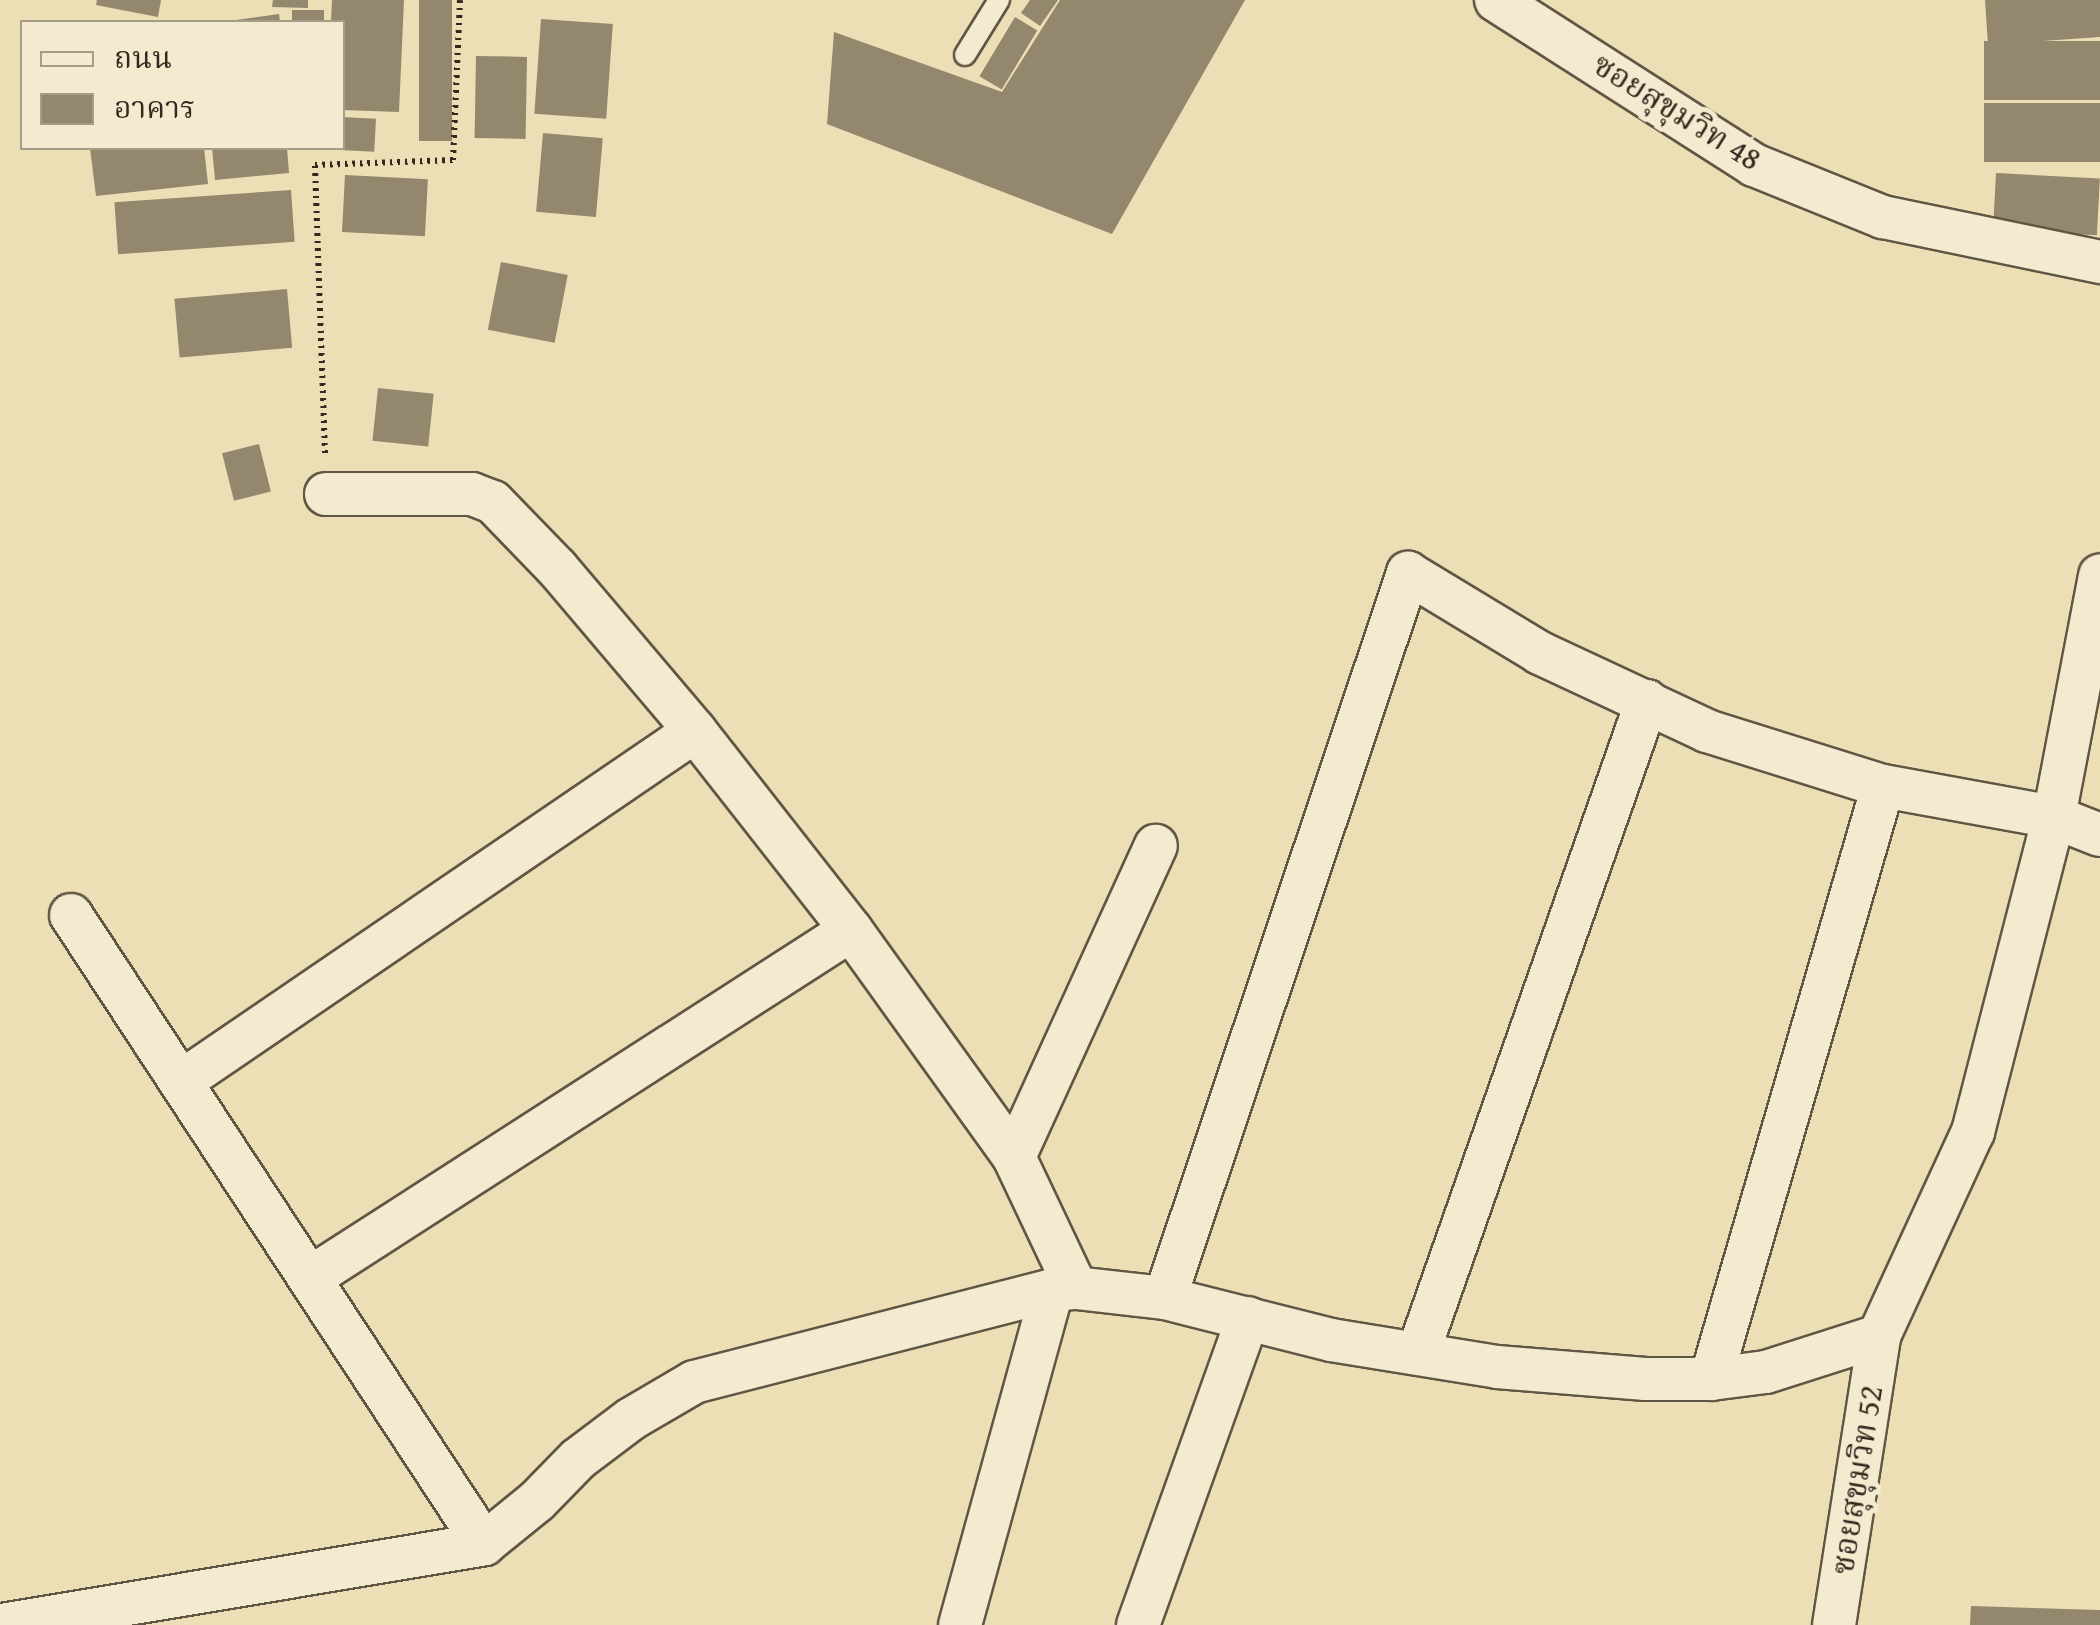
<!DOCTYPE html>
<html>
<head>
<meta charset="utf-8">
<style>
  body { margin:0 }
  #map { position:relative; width:2100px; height:1625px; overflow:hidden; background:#ecdeb5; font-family:"Gentium Book Plus","Noto Serif Thai",serif }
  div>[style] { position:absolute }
  .building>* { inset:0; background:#93876d; transform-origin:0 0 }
  .path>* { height:6px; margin-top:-3px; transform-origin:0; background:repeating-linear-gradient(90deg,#32291f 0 2.5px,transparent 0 7.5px) }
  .roads { filter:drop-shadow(2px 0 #605644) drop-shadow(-2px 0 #605644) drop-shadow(0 2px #605644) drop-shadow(0 -2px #605644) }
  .service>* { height:20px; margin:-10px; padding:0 10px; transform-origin:10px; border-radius:10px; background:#f3eacf }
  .minor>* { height:42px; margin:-21px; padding:0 21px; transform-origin:21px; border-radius:21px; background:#f3eacf }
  span { translate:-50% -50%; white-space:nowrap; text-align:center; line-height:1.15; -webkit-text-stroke:10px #f3eacf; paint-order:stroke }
  .street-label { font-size:32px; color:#32291f }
  .legend { position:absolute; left:20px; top:20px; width:325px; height:130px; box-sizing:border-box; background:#f3eacf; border:2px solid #a69d89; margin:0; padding:12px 18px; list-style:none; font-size:30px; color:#32291f }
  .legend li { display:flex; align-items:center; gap:20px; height:50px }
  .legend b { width:50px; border:2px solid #a69d89 }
</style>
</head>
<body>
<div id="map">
  <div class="building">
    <div style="clip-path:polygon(97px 0,161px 0,158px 17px,96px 5px)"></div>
    <div style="clip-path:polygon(273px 0,308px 0,308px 8px,272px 7px)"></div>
    <div style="clip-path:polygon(332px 0,404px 0,399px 112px,342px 110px,342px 22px,331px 22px)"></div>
    <div style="left:419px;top:0;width:33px;height:141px"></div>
    <div style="clip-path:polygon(1030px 0,1058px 0,1040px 26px,1021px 13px)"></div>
    <div style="clip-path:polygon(1060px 0,1245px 0,1112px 234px,827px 124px,834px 32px,1002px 92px)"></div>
    <div style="clip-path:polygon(1985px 0,2100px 0,2100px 37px,1988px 45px)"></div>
    <div style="left:324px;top:10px;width:12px;height:32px;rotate:90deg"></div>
    <div style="clip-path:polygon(279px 14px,280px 22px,237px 22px,236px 20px)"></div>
    <div style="left:1015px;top:17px;width:26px;height:69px;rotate:31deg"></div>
    <div style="left:541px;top:19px;width:72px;height:95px;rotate:4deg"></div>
    <div style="left:2100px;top:41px;width:59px;height:116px;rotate:90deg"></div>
    <div style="left:476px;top:56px;width:51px;height:82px;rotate:1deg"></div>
    <div style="left:2100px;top:103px;width:59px;height:116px;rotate:90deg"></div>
    <div style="left:342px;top:117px;width:34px;height:33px;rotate:3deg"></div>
    <div style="left:543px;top:133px;width:60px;height:79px;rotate:5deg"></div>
    <div style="clip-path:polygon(90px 148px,204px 148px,208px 184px,96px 196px)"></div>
    <div style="clip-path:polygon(212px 148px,287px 148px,289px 173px,215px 180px)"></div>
    <div style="left:1996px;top:173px;width:104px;height:57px;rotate:3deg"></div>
    <div style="left:345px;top:175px;width:83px;height:57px;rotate:3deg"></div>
    <div style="left:291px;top:190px;width:52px;height:177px;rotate:86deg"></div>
    <div style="left:501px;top:262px;width:68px;height:69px;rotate:11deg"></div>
    <div style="left:287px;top:289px;width:59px;height:113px;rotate:85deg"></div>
    <div style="left:378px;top:388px;width:56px;height:53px;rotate:6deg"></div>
    <div style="left:259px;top:444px;width:49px;height:38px;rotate:76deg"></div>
    <div style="clip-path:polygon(1971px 1606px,2100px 1610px,2100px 1625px,1970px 1625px)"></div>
  </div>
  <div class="path">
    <div style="left:325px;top:453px;width:288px;rotate:-92deg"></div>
    <div style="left:315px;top:165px;width:138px;rotate:-2.1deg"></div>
    <div style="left:453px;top:160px;width:160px;rotate:-87.5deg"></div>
  </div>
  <div class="roads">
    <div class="service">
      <div style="left:965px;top:55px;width:65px;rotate:-58.3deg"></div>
    </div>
    <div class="minor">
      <div style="left:1496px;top:0;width:306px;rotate:32.6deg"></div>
      <div style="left:1754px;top:165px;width:139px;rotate:22deg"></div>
      <div style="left:1883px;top:217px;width:222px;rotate:11.7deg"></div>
      <div style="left:326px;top:494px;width:146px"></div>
      <div style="left:472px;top:494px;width:22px;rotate:21deg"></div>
      <div style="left:493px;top:502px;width:92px;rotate:45.9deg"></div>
      <div style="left:557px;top:568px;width:214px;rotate:49.7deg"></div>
      <div style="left:695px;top:731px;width:253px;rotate:51.9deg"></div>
      <div style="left:851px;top:930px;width:279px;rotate:54.3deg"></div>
      <div style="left:1014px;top:1157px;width:145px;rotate:64.7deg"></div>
      <div style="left:71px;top:915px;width:752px;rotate:56.71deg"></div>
      <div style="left:182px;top:1081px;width:621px;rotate:-34.3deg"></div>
      <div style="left:1014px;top:1157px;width:342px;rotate:-65.5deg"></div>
      <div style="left:310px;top:1278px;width:643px;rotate:-32.75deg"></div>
      <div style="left:1165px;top:1298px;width:765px;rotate:-71.47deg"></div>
      <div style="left:1408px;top:573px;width:154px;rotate:31.2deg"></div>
      <div style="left:1540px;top:653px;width:184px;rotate:25deg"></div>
      <div style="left:1707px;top:731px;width:184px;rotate:17.4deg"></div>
      <div style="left:1883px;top:786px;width:174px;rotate:10.3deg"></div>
      <div style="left:2054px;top:817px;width:49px;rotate:21.4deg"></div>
      <div style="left:1418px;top:1353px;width:691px;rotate:-70.65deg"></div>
      <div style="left:1711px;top:1379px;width:617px;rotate:-73.83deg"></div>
      <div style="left:2px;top:1625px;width:489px;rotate:-9.5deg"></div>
      <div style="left:484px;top:1544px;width:68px;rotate:-39.1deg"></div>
      <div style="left:537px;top:1501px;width:59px;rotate:-45.7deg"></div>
      <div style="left:578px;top:1459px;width:66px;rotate:-37deg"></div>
      <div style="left:631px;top:1419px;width:73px;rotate:-30.4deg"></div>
      <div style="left:694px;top:1382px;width:370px;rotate:-14.4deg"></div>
      <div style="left:1052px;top:1290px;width:24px;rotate:-5deg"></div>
      <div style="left:1076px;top:1288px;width:90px;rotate:6.4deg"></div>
      <div style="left:1165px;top:1298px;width:171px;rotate:14.2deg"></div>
      <div style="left:1331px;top:1340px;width:168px;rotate:9.2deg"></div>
      <div style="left:1497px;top:1367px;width:149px;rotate:4.6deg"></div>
      <div style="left:1646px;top:1379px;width:65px"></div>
      <div style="left:1711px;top:1379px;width:55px;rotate:-7.3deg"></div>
      <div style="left:1766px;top:1372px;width:119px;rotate:-17.7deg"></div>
      <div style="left:960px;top:1625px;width:347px;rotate:-74.6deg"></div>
      <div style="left:1138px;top:1625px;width:326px;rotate:-70.3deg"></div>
      <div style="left:1834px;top:1625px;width:292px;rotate:-81.1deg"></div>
      <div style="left:1879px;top:1336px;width:225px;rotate:-65.3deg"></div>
      <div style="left:1973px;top:1132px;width:325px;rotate:-75.6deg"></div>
      <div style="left:2054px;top:817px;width:246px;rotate:-79.2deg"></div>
    </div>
  </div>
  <div class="street-label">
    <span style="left:1677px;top:112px;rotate:32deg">ซอยสุขุมวิท 48</span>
    <span style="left:1857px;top:1480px;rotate:-81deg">ซอยสุขุมวิท 52</span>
  </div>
  <ul class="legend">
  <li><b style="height:12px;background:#f3eacf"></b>ถนน</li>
  <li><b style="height:28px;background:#93876d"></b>อาคาร</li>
  </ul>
</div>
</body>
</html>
